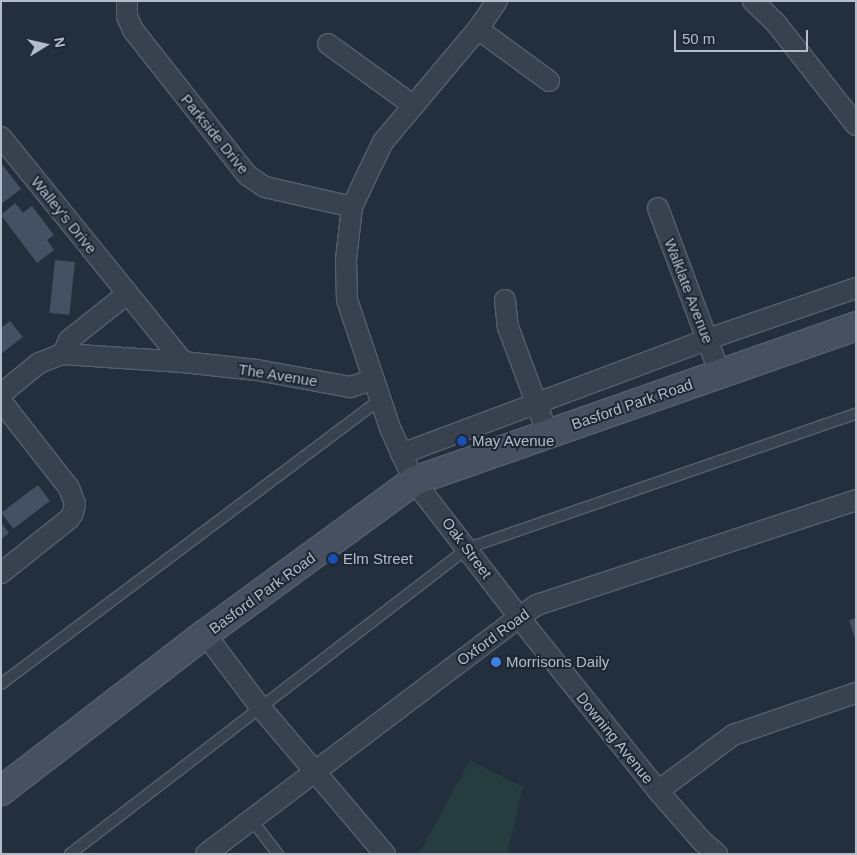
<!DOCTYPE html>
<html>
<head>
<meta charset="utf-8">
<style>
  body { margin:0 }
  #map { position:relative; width:857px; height:855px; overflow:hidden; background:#242f3e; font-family:Arial,sans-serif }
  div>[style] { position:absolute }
  .green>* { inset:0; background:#263c3f }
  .building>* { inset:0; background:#455162; transform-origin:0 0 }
  .roads { filter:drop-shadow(1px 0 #565f6c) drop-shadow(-1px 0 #565f6c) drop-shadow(0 1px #565f6c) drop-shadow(0 -1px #565f6c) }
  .service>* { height:10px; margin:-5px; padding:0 5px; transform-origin:5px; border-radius:5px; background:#38414e }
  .minor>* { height:20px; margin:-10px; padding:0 10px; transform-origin:10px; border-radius:10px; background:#38414e }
  .secondary>* { height:28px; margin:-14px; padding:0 14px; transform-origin:14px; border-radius:14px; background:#465061 }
  .dots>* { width:14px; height:14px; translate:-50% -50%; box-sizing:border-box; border:2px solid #1d2633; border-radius:50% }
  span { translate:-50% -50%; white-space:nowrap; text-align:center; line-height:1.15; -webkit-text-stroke:4px #1d2633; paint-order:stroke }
  .street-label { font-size:15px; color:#b4bcc9 }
  .poi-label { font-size:15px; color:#b4bcc9 }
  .left { translate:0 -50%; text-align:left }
  .frame { position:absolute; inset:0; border:2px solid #b4bcc9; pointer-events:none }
  .north { position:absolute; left:20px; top:20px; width:50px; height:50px; -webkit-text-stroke:4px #1d2633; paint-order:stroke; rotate:80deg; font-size:14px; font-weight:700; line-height:20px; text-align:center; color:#b4bcc9 }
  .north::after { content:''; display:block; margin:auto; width:18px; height:22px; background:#b4bcc9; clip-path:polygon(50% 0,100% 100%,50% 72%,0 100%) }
  .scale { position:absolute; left:674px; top:30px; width:134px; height:22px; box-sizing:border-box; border:2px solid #b4bcc9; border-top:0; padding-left:6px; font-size:15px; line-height:18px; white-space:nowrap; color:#b4bcc9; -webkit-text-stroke:4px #1d2633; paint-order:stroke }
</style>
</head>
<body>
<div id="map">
  <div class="green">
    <div style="clip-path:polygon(470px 760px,523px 787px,507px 854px,419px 854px)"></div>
  </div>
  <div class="building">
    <div style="clip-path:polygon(1px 163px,21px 189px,1px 204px)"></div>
    <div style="clip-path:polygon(15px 203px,23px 213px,32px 206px,54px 235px,47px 240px,54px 250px,37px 263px,1px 215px)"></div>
    <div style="left:55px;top:260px;width:20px;height:53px;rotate:6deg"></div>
    <div style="clip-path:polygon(10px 321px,23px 337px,1px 354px,1px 328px)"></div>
    <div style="left:38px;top:485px;width:20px;height:46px;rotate:53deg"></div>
    <div style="clip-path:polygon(1px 523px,9px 533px,1px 539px)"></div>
    <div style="clip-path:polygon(856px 618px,856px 639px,855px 639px,849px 620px)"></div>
  </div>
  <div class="roads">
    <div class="service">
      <div style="left:1px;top:684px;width:474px;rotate:-36.9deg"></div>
      <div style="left:251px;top:819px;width:44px;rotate:52.4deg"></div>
      <div style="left:70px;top:854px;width:502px;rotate:-37.55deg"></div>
      <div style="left:468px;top:548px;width:410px;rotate:-19.1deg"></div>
    </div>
    <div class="minor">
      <div style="left:127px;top:1px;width:15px;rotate:90deg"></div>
      <div style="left:127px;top:16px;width:15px;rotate:67deg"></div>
      <div style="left:133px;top:30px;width:184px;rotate:51.8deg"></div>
      <div style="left:247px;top:175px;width:22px;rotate:34deg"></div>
      <div style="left:265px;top:187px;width:89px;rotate:12.9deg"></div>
      <div style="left:497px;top:1px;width:34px;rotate:124deg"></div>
      <div style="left:478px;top:29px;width:148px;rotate:130.1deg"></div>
      <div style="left:383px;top:142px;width:39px;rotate:116deg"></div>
      <div style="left:366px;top:177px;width:33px;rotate:115deg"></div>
      <div style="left:352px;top:207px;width:53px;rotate:96.5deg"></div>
      <div style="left:346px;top:260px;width:40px;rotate:88.6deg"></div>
      <div style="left:347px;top:300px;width:135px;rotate:71.4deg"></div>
      <div style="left:390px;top:428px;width:58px;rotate:65.6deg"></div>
      <div style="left:414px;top:481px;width:196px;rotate:52.3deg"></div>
      <div style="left:534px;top:636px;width:198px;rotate:51.3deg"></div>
      <div style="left:658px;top:791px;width:67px;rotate:48.7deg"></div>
      <div style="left:702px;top:841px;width:20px;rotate:41deg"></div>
      <div style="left:753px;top:1px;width:30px;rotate:44deg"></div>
      <div style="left:775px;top:22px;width:131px;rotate:51.8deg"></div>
      <div style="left:478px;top:29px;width:88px;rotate:36.2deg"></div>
      <div style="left:328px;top:44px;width:106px;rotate:35.8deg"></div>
      <div style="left:1px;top:137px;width:289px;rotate:51deg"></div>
      <div style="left:658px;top:208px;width:177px;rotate:69.5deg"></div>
      <div style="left:505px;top:300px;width:27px;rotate:84deg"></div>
      <div style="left:508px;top:327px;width:112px;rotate:69.6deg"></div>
      <div style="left:63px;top:354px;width:15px;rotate:-67deg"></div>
      <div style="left:69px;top:340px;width:74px;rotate:-38.4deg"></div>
      <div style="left:1px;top:394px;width:49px;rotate:-39.2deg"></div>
      <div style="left:39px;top:363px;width:26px;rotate:-21deg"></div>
      <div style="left:63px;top:354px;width:120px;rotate:3.8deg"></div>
      <div style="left:183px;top:362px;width:74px;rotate:6.2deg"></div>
      <div style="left:257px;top:370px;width:95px;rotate:10.4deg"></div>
      <div style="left:350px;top:387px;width:24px;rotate:-17deg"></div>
      <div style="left:1px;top:401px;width:110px;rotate:52deg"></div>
      <div style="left:69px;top:488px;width:17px;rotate:69deg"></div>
      <div style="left:75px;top:504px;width:9px;rotate:103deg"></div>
      <div style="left:73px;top:513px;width:7px;rotate:124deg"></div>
      <div style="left:69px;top:519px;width:87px;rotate:141.5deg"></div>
      <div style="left:401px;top:454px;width:328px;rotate:-20.5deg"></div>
      <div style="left:708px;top:339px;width:157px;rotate:-19deg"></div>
      <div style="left:205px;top:634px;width:93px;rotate:52.9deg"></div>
      <div style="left:261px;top:708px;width:192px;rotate:49.7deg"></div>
      <div style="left:658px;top:791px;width:94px;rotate:-36.7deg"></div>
      <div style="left:733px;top:735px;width:130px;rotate:-18.9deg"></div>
      <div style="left:206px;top:854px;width:393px;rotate:-37.1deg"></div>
      <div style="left:519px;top:617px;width:22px;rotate:-34deg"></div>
      <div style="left:537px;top:605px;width:336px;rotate:-18.2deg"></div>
    </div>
    <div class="secondary">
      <div style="left:1px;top:791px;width:257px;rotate:-37.6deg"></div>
      <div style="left:205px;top:634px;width:259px;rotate:-36.2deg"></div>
      <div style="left:414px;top:481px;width:468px;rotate:-19.3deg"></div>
    </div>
  </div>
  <div class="dots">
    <div style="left:462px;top:441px;background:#1a4fb4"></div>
    <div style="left:333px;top:559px;background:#1a4fb4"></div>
    <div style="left:496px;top:662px;background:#3f7fe0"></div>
  </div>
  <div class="street-label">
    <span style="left:215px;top:134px;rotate:51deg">Parkside Drive</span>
    <span style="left:64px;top:215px;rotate:51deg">Walley's Drive</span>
    <span style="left:689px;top:291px;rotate:69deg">Walklate Avenue</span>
    <span style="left:278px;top:375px;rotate:9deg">The Avenue</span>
    <span style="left:632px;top:404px;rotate:-19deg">Basford Park Road</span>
    <span style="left:467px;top:548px;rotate:53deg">Oak Street</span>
    <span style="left:262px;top:593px;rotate:-36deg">Basford Park Road</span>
    <span style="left:493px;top:637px;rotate:-36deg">Oxford Road</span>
    <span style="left:615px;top:738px;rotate:51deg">Downing Avenue</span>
  </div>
  <div class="poi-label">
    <span class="left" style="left:472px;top:441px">May Avenue</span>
    <span class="left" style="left:343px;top:559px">Elm Street</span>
    <span class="left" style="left:506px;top:662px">Morrisons Daily</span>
  </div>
  <div class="frame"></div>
  <div class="north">N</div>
  <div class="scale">50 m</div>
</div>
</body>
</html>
